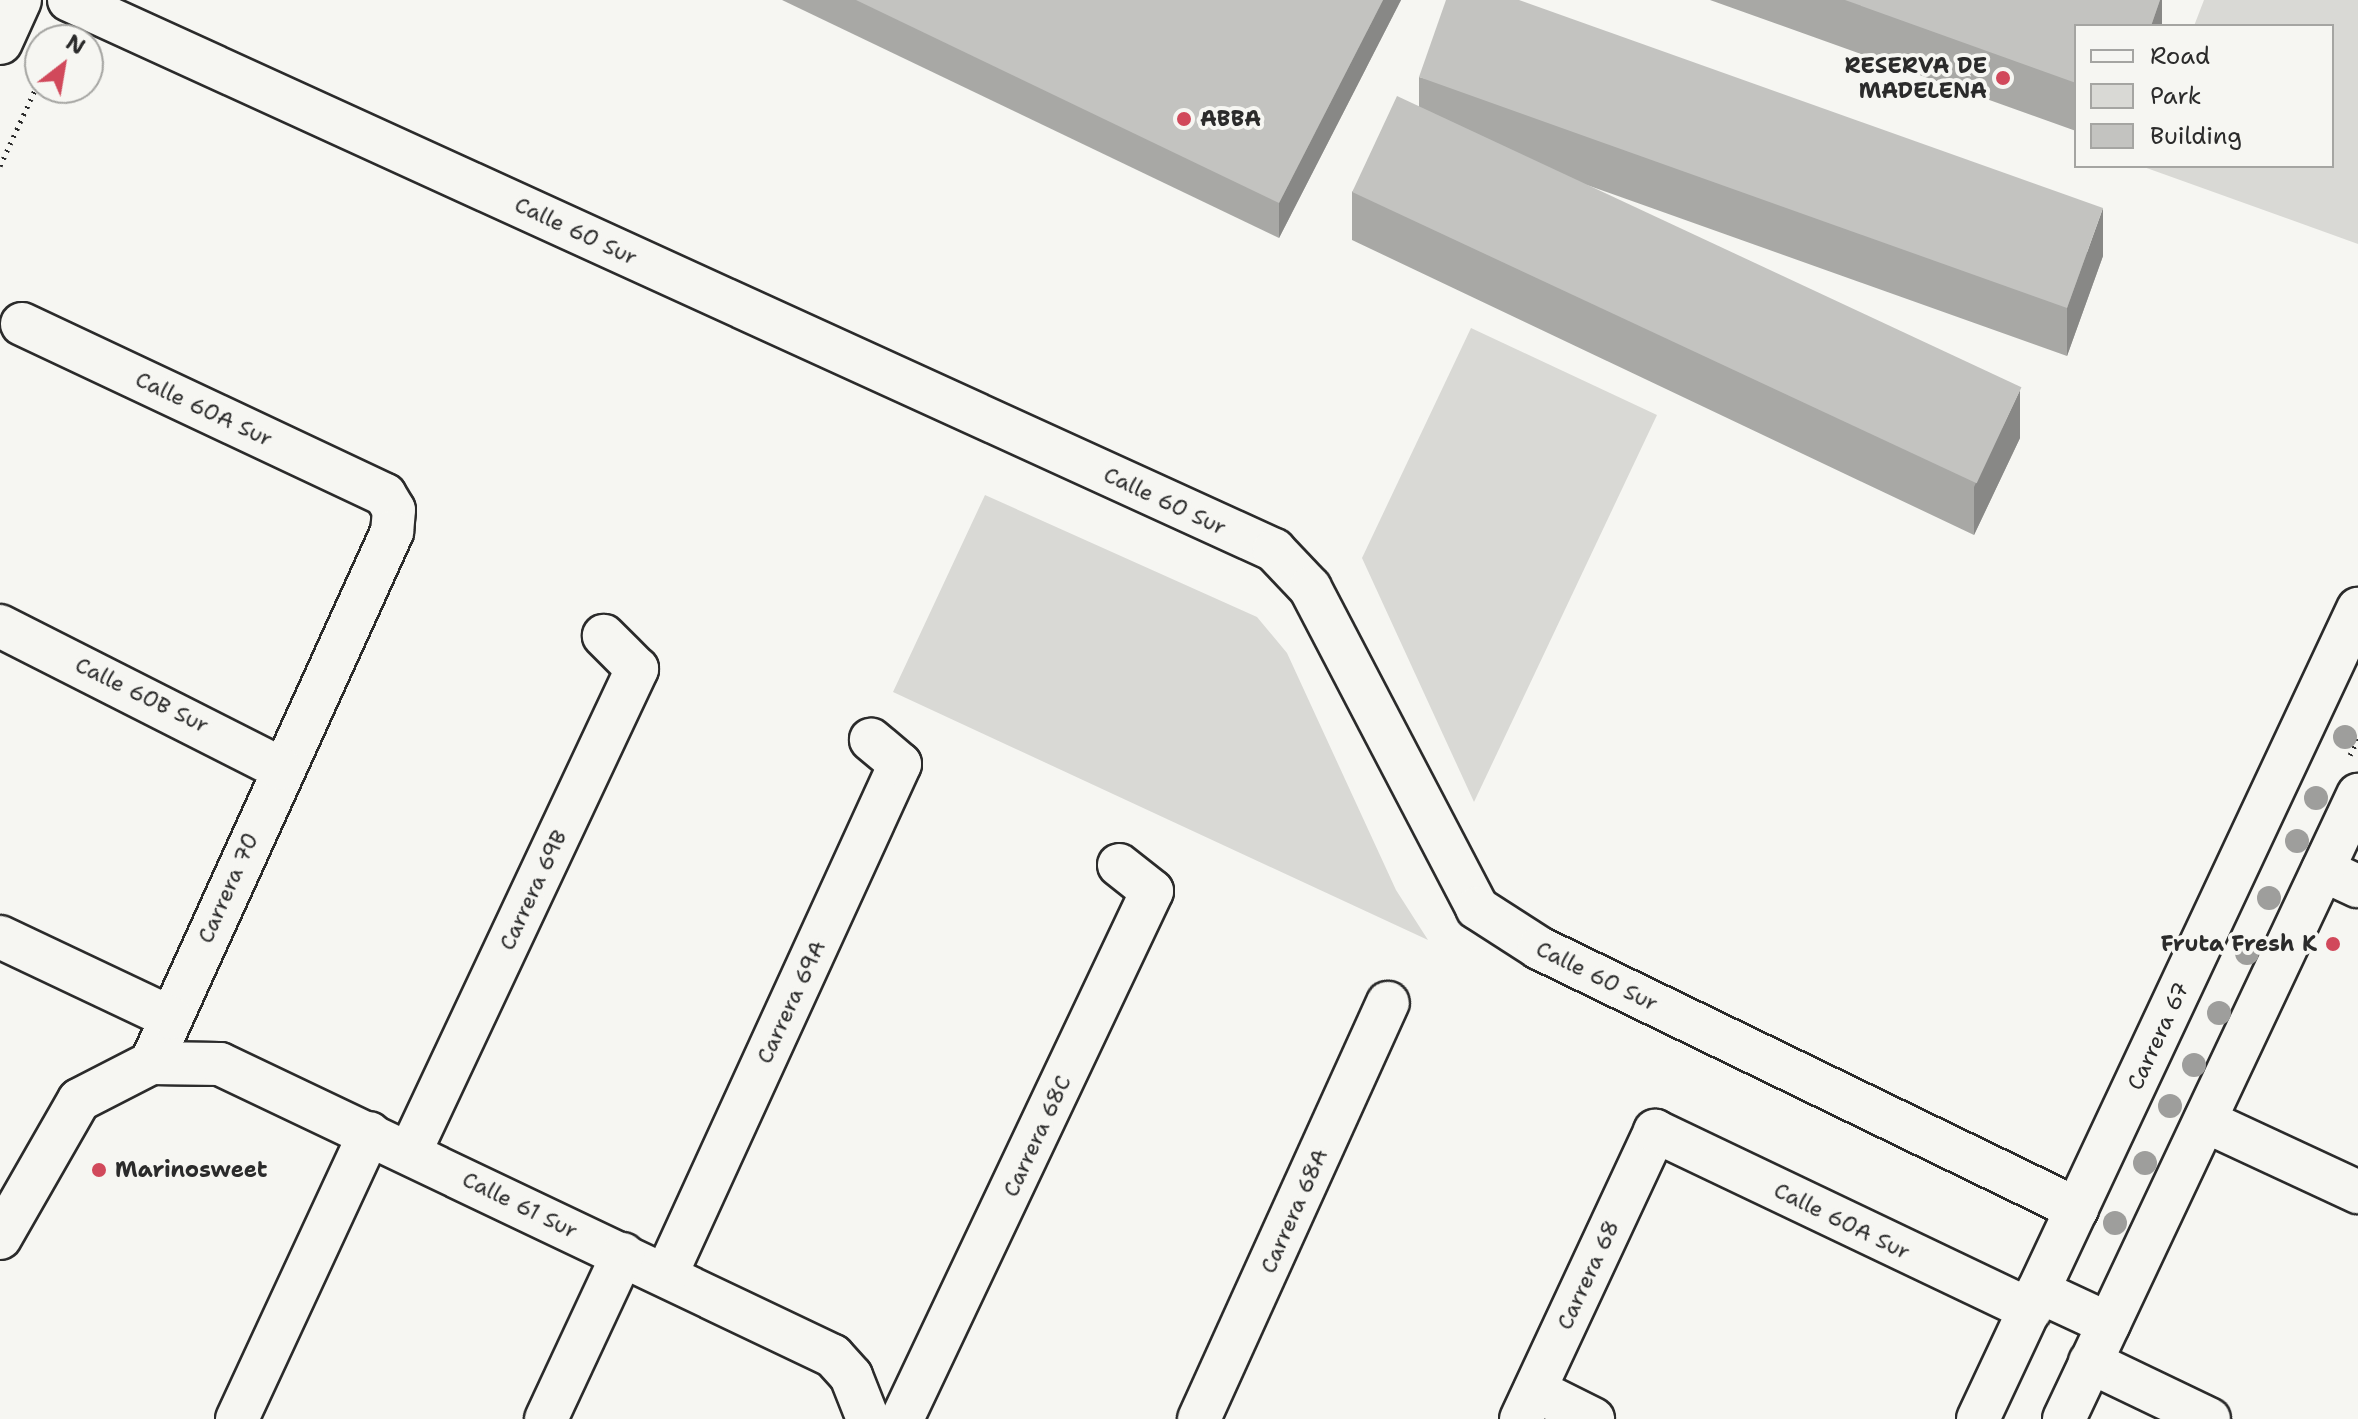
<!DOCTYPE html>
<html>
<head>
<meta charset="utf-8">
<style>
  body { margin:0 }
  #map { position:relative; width:2358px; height:1419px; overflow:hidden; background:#f6f6f2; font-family:"Shantell Sans",sans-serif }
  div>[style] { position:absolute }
  .green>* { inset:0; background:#d9d9d5 }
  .path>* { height:5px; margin-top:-2.5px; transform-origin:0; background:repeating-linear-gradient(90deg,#2b2b2b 0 2px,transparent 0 8px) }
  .roads { filter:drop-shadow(2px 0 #2b2b2b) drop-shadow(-2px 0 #2b2b2b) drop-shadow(0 2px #2b2b2b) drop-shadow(0 -2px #2b2b2b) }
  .minor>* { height:42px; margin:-21px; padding:0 21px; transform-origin:21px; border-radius:21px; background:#f6f6f2 }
  .major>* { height:44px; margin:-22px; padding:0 22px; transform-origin:22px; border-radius:22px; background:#f6f6f2 }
  .trees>* { width:24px; height:24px; margin:-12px; border-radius:50%; background:#9e9e9c }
  .wall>* { inset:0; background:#a8a8a5 }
  .shaded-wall>* { inset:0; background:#888886 }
  .building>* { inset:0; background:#c3c3c0; transform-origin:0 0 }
  .dots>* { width:22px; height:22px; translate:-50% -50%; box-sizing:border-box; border:4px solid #f6f6f2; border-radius:50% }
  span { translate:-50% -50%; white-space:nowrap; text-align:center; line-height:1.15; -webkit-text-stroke:8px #f6f6f2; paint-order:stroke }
  .poi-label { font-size:22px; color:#2b2b2b; font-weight:700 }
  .right { translate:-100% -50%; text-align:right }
  .left { translate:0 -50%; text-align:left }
  .street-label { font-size:22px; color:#2b2b2b }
  .legend { position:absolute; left:2074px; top:24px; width:260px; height:144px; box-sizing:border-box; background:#f6f6f2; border:2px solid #a5a5a2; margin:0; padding:10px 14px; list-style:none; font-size:24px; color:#2b2b2b }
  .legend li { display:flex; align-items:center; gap:16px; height:40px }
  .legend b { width:40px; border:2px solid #a5a5a2 }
  .north { position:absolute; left:24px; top:24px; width:80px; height:80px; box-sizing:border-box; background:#f6f6f2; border:2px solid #a5a5a2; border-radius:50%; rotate:31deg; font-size:22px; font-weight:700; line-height:32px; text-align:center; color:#2b2b2b }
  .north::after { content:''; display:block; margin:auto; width:28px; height:36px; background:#d1495b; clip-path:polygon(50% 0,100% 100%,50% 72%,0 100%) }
</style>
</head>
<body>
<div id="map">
  <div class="green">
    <div style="clip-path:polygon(2204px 0,2358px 0,2358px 244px,2141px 166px,2332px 166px,2332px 26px,2194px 26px)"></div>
    <div style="clip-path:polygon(1471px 328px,1657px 415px,1474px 802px,1362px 558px)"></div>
    <div style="clip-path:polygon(985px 495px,1257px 617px,1287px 653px,1396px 890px,1428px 940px,893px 692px)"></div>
  </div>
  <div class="path">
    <div style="left:0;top:166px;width:96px;rotate:-65.3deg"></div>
    <div style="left:2350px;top:755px;width:18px;rotate:-63deg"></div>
  </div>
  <div class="roads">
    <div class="minor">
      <div style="left:69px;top:0;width:1325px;rotate:24.53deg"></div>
      <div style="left:1274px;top:550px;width:52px;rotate:46.5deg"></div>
      <div style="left:1310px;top:588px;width:361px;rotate:62.4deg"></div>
      <div style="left:1477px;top:908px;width:74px;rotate:32.8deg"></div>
      <div style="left:1539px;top:948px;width:598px;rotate:25.88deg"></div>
      <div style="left:22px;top:324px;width:401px;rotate:25.2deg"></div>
      <div style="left:385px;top:495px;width:17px;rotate:59deg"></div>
      <div style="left:394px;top:510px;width:22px;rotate:95deg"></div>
      <div style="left:392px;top:532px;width:583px;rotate:114.41deg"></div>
      <div style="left:0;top:626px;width:314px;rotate:26.9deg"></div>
      <div style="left:2323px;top:870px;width:38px;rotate:25deg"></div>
      <div style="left:0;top:937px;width:189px;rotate:25.3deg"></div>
      <div style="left:2205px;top:1121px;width:169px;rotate:24.9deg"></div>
      <div style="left:410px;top:1152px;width:534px;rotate:-64.83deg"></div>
      <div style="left:637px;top:669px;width:47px;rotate:-135deg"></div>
      <div style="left:0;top:1238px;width:159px;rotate:-60.2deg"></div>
      <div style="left:79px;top:1100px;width:81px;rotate:-27.2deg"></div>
      <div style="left:151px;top:1063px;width:69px;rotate:0.8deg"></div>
      <div style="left:220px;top:1064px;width:679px;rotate:25.47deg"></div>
      <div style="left:833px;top:1356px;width:27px;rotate:48deg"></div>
      <div style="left:851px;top:1376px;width:46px;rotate:68.4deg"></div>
      <div style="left:666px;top:1275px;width:562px;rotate:-65.4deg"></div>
      <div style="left:900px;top:764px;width:38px;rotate:-140deg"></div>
      <div style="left:2038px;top:1291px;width:78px;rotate:24.9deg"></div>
      <div style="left:2090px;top:1362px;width:132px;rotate:25.6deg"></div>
      <div style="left:1535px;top:1390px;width:65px;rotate:26.6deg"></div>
      <div style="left:237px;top:1419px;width:315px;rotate:-65.1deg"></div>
      <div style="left:546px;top:1419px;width:182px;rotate:-65deg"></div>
      <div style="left:902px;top:1419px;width:584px;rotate:-64.66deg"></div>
      <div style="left:1152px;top:891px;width:42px;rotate:-141.8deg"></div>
      <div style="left:1199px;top:1419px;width:457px;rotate:-65.6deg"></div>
      <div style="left:1521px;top:1419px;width:318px;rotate:-65deg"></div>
      <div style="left:1655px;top:1131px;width:416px;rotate:25.5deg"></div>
      <div style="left:1978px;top:1419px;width:895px;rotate:-64.87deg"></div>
      <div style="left:2064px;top:1419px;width:690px;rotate:-64.77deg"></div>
    </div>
    <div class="major">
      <div style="left:0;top:42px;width:46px;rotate:-65.7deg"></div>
    </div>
  </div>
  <div class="trees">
    <div style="left:2345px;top:737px"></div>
    <div style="left:2316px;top:798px"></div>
    <div style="left:2297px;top:841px"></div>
    <div style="left:2269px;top:898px"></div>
    <div style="left:2247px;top:953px"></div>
    <div style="left:2219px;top:1013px"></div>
    <div style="left:2194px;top:1065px"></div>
    <div style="left:2170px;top:1106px"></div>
    <div style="left:2145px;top:1163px"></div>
    <div style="left:2115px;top:1223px"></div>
  </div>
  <div class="wall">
    <div style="clip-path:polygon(782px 0,1401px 0,1279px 238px)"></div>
    <div style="clip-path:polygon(1710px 0,2162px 0,2162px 26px,2076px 26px,2076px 131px)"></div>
    <div style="clip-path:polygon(1419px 77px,2103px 256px,2067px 356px,1587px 185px,2020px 438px,1974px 535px,1352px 240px,1352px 192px,1419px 106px)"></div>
  </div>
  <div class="shaded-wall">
    <div style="clip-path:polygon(1383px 0,1401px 0,1279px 238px,1279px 203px)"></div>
    <div style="clip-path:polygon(2160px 0,2162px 0,2162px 26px,2151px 26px)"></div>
    <div style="clip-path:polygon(2103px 208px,2103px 256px,2067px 356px,2067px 308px)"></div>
    <div style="clip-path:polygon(2020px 390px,2020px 438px,1974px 535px,1974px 487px)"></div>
  </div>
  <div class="building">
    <div style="clip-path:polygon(856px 0,1383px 0,1279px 203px)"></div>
    <div style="clip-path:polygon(1446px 0,1519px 0,2103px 208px,2067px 308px,1419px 77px)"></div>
    <div style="clip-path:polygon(1845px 0,2160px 0,2151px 26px,2076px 26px,2076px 83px)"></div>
    <div style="left:1397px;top:96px;width:689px;height:106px;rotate:25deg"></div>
  </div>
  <div class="dots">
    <div style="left:2003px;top:78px;background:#d1495b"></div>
    <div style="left:1184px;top:119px;background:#d1495b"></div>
    <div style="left:2333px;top:944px;background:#d1495b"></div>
    <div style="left:99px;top:1170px;background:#d1495b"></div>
  </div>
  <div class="poi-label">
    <span class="right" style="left:1987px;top:78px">RESERVA DE<br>MADELENA</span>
    <span class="left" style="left:1200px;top:119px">ABBA</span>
    <span class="right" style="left:2317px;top:944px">Fruta Fresh K</span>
    <span class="left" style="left:115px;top:1170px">Marinosweet</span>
  </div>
  <div class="street-label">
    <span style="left:576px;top:231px;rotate:25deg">Calle 60 Sur</span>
    <span style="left:204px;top:409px;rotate:25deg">Calle 60A Sur</span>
    <span style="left:1165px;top:501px;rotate:25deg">Calle 60 Sur</span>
    <span style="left:142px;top:695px;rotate:26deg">Calle 60B Sur</span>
    <span style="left:228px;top:888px;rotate:-66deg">Carrera 70</span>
    <span style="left:533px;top:890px;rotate:-65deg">Carrera 69B</span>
    <span style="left:1597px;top:976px;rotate:26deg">Calle 60 Sur</span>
    <span style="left:791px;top:1002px;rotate:-65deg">Carrera 69A</span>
    <span style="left:2158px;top:1036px;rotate:-65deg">Carrera 67</span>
    <span style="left:1037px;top:1136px;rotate:-65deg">Carrera 68C</span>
    <span style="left:520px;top:1205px;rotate:26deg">Calle 61 Sur</span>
    <span style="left:1294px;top:1211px;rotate:-66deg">Carrera 68A</span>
    <span style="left:1842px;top:1221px;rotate:26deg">Calle 60A Sur</span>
    <span style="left:1588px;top:1275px;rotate:-65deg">Carrera 68</span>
  </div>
  <ul class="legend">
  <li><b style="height:10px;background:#f6f6f2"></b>Road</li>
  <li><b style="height:22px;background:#d9d9d5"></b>Park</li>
  <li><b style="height:22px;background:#c3c3c0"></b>Building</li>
  </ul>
  <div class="north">N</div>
</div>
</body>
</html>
